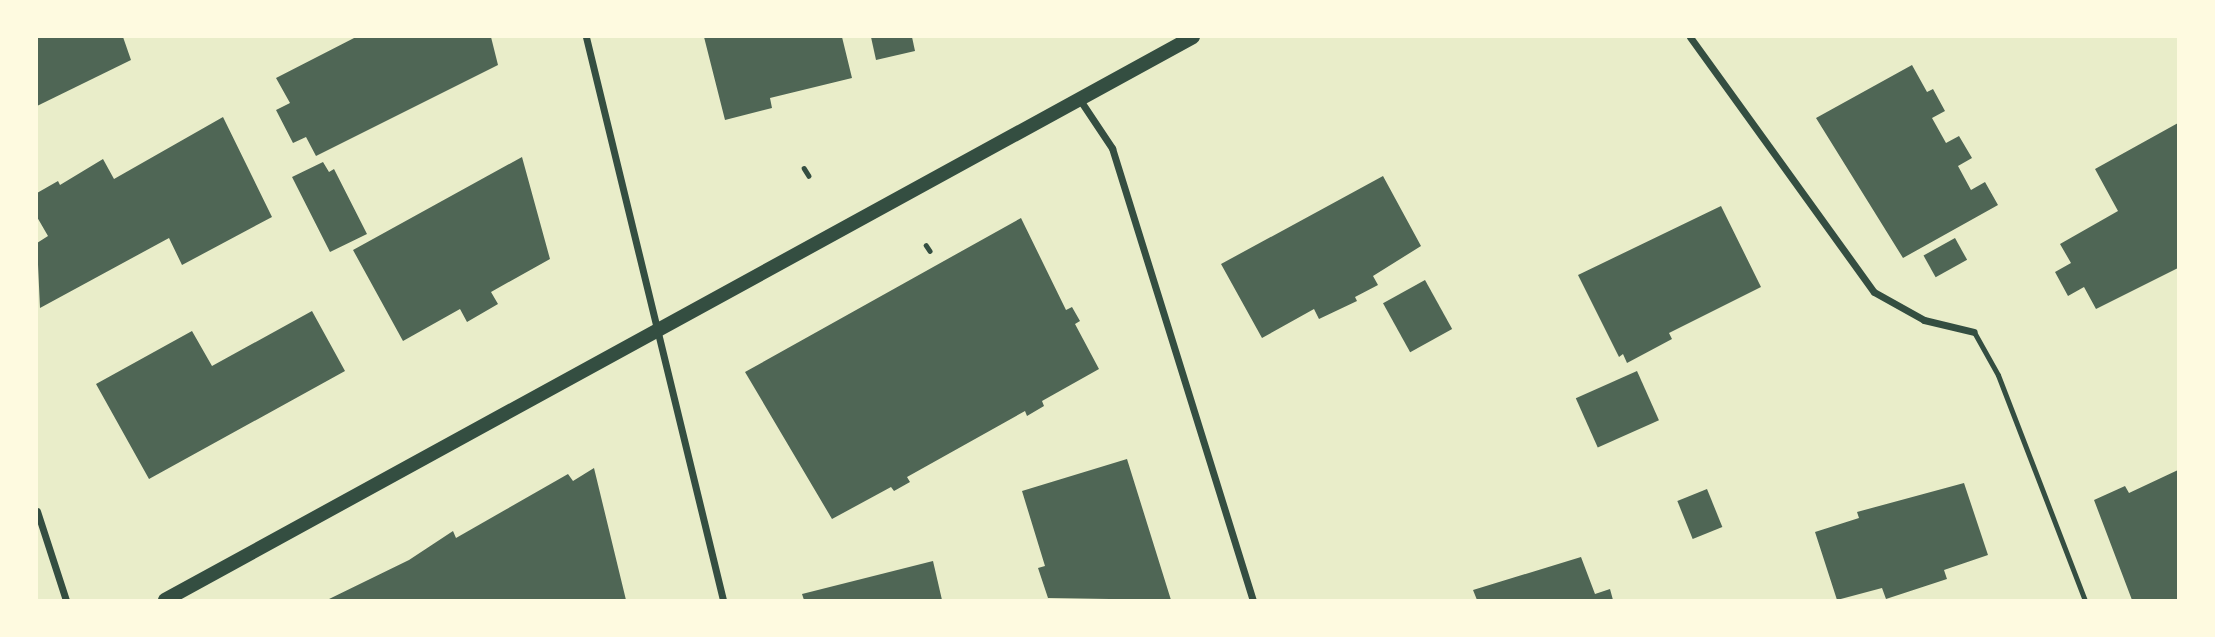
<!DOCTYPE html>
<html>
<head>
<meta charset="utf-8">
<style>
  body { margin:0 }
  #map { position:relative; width:2215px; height:637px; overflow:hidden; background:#e9edc9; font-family:Inter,sans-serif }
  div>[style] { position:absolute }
  .building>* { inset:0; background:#4f6655; transform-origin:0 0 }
  .path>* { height:4.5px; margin:-2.25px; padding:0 2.25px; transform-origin:2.25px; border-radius:2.25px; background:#344e41 }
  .service>* { height:5px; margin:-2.5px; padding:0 2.5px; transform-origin:2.5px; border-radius:2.5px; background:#344e41 }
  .minor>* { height:7px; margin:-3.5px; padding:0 3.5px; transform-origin:3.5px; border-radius:3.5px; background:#344e41 }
  .secondary>* { height:14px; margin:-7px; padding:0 7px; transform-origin:7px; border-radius:7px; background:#344e41 }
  span { translate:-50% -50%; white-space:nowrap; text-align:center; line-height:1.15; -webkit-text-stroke:6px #fefae0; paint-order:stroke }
  .frame { position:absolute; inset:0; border:38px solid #fefae0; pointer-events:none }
</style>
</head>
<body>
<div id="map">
  <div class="building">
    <div style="clip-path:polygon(37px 37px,123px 37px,131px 60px,37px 106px)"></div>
    <div style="clip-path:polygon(356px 37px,491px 37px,498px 65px,316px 156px,306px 137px,293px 143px,276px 110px,290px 103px,276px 78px)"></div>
    <div style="clip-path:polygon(704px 37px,842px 37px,852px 78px,770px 98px,772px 108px,725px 120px)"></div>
    <div style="clip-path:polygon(871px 37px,912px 37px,915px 51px,876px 60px)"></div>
    <div style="clip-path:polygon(1912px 65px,1927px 92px,1933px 89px,1945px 111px,1932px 118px,1946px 143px,1959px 136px,1972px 158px,1958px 166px,1971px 190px,1985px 182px,1998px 205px,1903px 258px,1816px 118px)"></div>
    <div style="clip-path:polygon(223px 117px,272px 217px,182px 265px,169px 238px,40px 308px,37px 243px,48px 236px,37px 217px,37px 193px,58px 181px,60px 185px,103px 159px,114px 179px)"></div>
    <div style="clip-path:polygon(2178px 123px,2178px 268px,2096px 309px,2084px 287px,2068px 296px,2055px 272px,2071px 263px,2060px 244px,2118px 211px,2095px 169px)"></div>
    <div style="clip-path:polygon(522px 157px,550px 259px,491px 292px,498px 304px,467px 322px,460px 309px,403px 341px,353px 250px)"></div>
    <div style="clip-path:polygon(323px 162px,329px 172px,334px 169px,367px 234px,330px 252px,292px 177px)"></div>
    <div style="clip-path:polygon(1383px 176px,1421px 246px,1373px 276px,1378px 285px,1355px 297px,1357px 301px,1319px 319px,1314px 309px,1262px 338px,1221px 264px)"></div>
    <div style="clip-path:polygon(1721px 206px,1761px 287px,1669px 333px,1672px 339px,1627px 363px,1623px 354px,1619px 357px,1578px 275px)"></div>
    <div style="clip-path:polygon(1021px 218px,1066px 310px,1072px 307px,1080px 321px,1075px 324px,1099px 369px,1042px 401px,1044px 406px,1027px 416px,1025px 411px,907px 477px,910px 482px,894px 491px,891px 487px,832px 519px,745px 372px)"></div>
    <div style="left:1955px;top:238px;width:25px;height:36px;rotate:61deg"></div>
    <div style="left:1425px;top:280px;width:56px;height:48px;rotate:61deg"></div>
    <div style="clip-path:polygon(312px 311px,345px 371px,149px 479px,96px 384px,192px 331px,212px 366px)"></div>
    <div style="left:1637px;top:371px;width:54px;height:67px;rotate:66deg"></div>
    <div style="clip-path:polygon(1127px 459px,1171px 600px,1048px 598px,1038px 568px,1045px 566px,1022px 491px)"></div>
    <div style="clip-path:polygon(594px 468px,626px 600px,327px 600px,409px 560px,453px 531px,456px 538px,568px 474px,573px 481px)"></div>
    <div style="clip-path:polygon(2178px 470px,2178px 600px,2132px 600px,2094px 500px,2125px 486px,2129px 493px)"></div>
    <div style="clip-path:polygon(1964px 483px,1988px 555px,1944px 570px,1947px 579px,1886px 599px,1882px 588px,1837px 600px,1815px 532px,1859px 518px,1857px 512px)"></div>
    <div style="left:1707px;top:489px;width:41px;height:32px;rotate:68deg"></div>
    <div style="clip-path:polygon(1581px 557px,1595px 594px,1610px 589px,1613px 600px,1477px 600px,1473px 590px)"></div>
    <div style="clip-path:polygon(933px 561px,942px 600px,804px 600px,802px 594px)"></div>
  </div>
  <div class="path">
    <div style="left:804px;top:168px;width:9px;rotate:58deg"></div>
    <div style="left:926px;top:245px;width:7px;rotate:56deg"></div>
  </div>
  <div class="service">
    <div style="left:1974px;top:332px;width:49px;rotate:60.8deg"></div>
    <div style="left:1998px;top:375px;width:241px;rotate:68.9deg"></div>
  </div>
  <div class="minor">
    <div style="left:586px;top:37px;width:579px;rotate:76.32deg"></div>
    <div style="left:1690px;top:37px;width:314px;rotate:54.2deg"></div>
    <div style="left:1874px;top:292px;width:57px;rotate:29.2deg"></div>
    <div style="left:1924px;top:320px;width:51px;rotate:13.5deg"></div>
    <div style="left:1080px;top:100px;width:58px;rotate:56.3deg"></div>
    <div style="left:1112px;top:148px;width:473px;rotate:72.7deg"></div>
    <div style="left:37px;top:511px;width:94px;rotate:72deg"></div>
  </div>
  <div class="secondary">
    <div style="left:165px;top:600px;width:1172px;rotate:-28.71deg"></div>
  </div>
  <div class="frame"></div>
</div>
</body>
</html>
